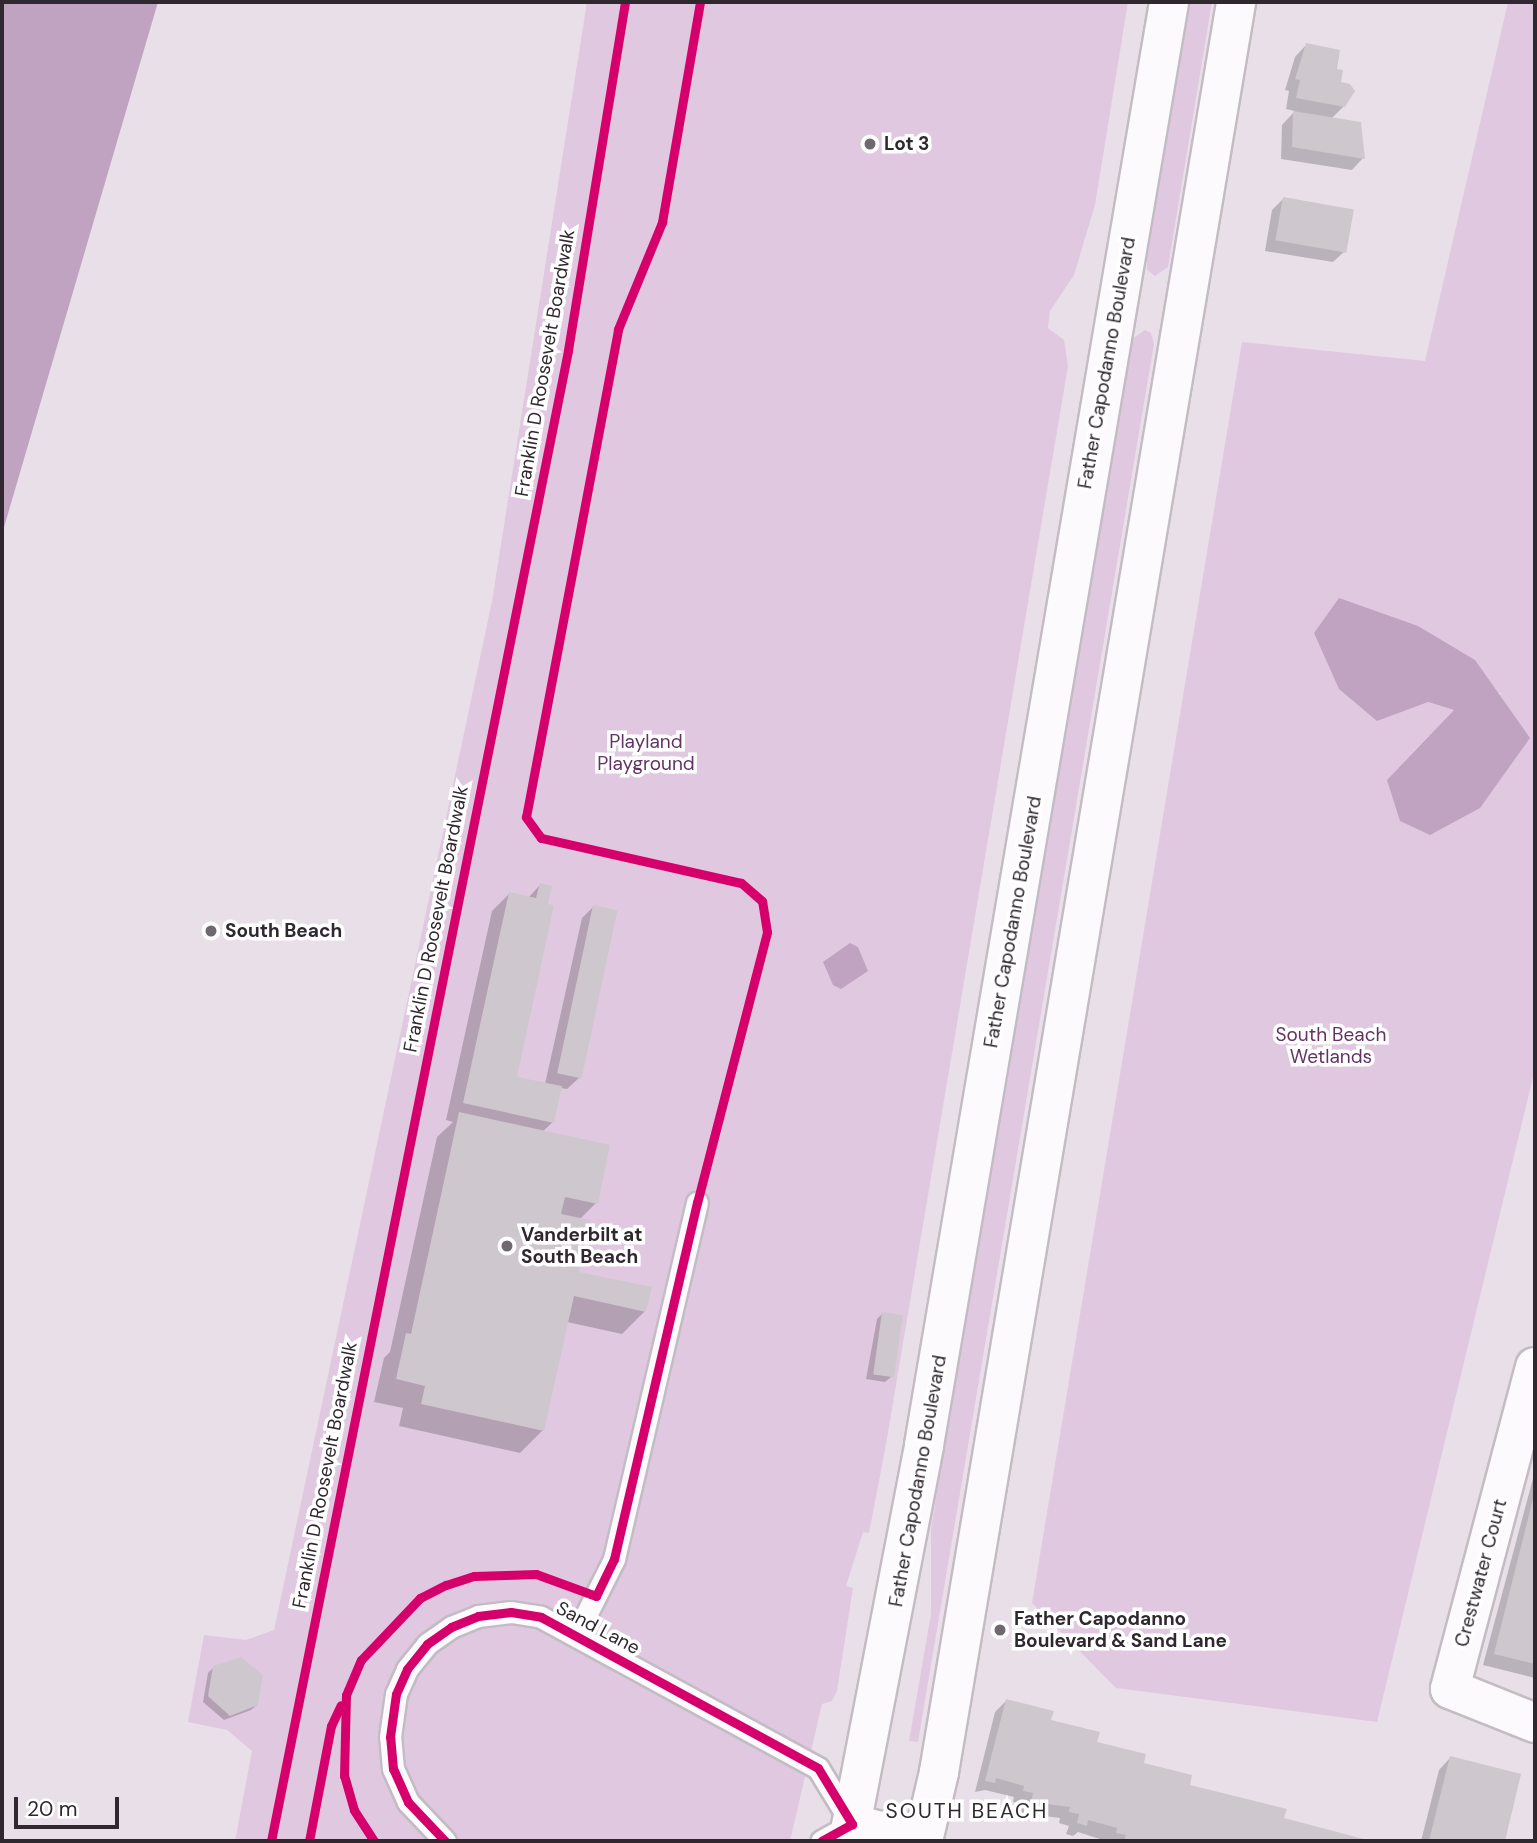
<!DOCTYPE html>
<html>
<head>
<meta charset="utf-8">
<style>
  body { margin:0 }
  #map { position:relative; width:1537px; height:1843px; overflow:hidden; background:#e9dfe9; font-family:"DM Sans",sans-serif }
  div>[style] { position:absolute }
  .green>* { inset:0; background:#e0c9e0 }
  .water>* { inset:0; background:#c0a2c1 }
  .shadow>* { inset:0; background:#0003 }
  .building>* { inset:0; background:#cec7ce; transform-origin:0 0 }
  .roads { filter:drop-shadow(2px 0 #c3bcc3) drop-shadow(-2px 0 #c3bcc3) drop-shadow(0 2px #c3bcc3) drop-shadow(0 -2px #c3bcc3) }
  .lane>* { height:21px; margin:-10.5px; padding:0 10.5px; transform-origin:10.5px; border-radius:10.5px; background:#fcfafc }
  .street>* { height:38px; margin:-19px; padding:0 19px; transform-origin:19px; border-radius:19px; background:#fcfafc }
  .secondary>* { height:38px; margin:-19px; padding:0 19px; transform-origin:19px; border-radius:19px; background:#fcfafc }
  .cycleway>* { height:9px; margin:-4.5px; padding:0 4.5px; transform-origin:4.5px; border-radius:4.5px; background:#d6006c }
  .dots>* { width:19px; height:19px; translate:-50% -50%; box-sizing:border-box; border:4px solid #fff; border-radius:50% }
  span { translate:-50% -50%; white-space:nowrap; text-align:center; line-height:1.15; -webkit-text-stroke:7px #fff; paint-order:stroke }
  .poi-label { font-size:19px; color:#2f282f; font-weight:700 }
  .left { translate:0 -50%; text-align:left }
  .street-label { font-size:19px; color:#2f282f }
  .park-label { font-size:19px; color:#633165 }
  .neighbourhood-label { font-size:21px; color:#2f282f; letter-spacing:2px }
  .frame { position:absolute; inset:0; border:4px solid #2f282f; pointer-events:none }
  .scale { position:absolute; left:14px; top:1797px; width:105px; height:32px; box-sizing:border-box; border:4px solid #2f282f; border-top:0; padding-left:9px; font-size:21px; line-height:24px; white-space:nowrap; color:#2f282f; -webkit-text-stroke:5px #fff; paint-order:stroke }
</style>
</head>
<body>
<div id="map">
  <div class="green">
    <div style="clip-path:polygon(587px 2px,1128px 2px,1095px 205px,1074px 275px,1050px 311px,1048px 328px,1064px 340px,1068px 366px,885px 1450px,869px 1533px,863px 1532px,846px 1586px,853px 1588px,837px 1691px,832px 1701px,822px 1704px,790px 1841px,235px 1841px,252px 1751px,227px 1730px,188px 1722px,204px 1635px,246px 1640px,274px 1630px,492px 601px)"></div>
    <div style="clip-path:polygon(1190px 2px,1212px 2px,1168px 267px,1155px 276px,1147px 270px,1147px 258px)"></div>
    <div style="clip-path:polygon(evenodd,1508px 2px,1535px 2px,1535px 1069px,1377px 1722px,1116px 1688px,1032px 1603px,1242px 342px,1425px 361px,1508px 2px,1502px 693px,1387px 780px,1454px 710px,1428px 702px,1502px 693px)"></div>
    <div style="clip-path:polygon(1145px 330px,1151px 333px,1154px 344px,918px 1742px,909px 1741px,931px 1614px,931px 1529px,938px 1485px,1132px 339px)"></div>
  </div>
  <div class="water">
    <div style="clip-path:polygon(2px 2px,158px 2px,2px 534px)"></div>
    <div style="clip-path:polygon(1339px 598px,1418px 626px,1475px 660px,1530px 738px,1480px 808px,1430px 835px,1400px 821px,1387px 780px,1454px 710px,1428px 702px,1377px 721px,1339px 689px,1314px 633px)"></div>
    <div style="clip-path:polygon(850px 943px,858px 947px,868px 971px,841px 989px,833px 985px,823px 962px)"></div>
  </div>
  <div class="shadow">
    <div style="clip-path:polygon(1306px 45px,1335px 70px,1344px 106px,1331px 119px,1363px 158px,1352px 170px,1281px 159px,1282px 125px,1295px 111px,1286px 109px,1289px 91px,1285px 90px,1295px 57px)"></div>
    <div style="clip-path:polygon(1283px 199px,1345px 251px,1333px 262px,1265px 251px,1272px 210px)"></div>
    <div style="clip-path:polygon(540px 885px,515px 1078px,545px 1084px,582px 918px,594px 906px,579px 1078px,567px 1089px,560px 1088px,553px 1122px,542px 1132px,596px 1203px,579px 1220px,577px 1273px,645px 1311px,622px 1334px,567px 1322px,543px 1430px,520px 1453px,399px 1426px,403px 1408px,374px 1402px,384px 1358px,390px 1352px,437px 1137px,453px 1122px,446px 1120px,492px 911px,509px 894px,528px 898px)"></div>
    <div style="clip-path:polygon(882px 1314px,891px 1377px,885px 1382px,866px 1379px,877px 1319px)"></div>
    <div style="clip-path:polygon(1535px 1471px,1535px 1678px,1483px 1665px)"></div>
    <div style="clip-path:polygon(214px 1667px,257px 1705px,251px 1710px,224px 1720px,203px 1702px,208px 1673px)"></div>
    <div style="clip-path:polygon(1006px 1701px,1187px 1786px,1282px 1820px,1367px 1841px,1106px 1841px,1078px 1832px,1073px 1836px,1066px 1834px,1069px 1826px,1059px 1823px,1060px 1818px,1020px 1813px,1022px 1804px,1013px 1802px,1014px 1797px,985px 1790px,975px 1792px,995px 1712px)"></div>
    <div style="clip-path:polygon(1450px 1758px,1519px 1775px,1503px 1841px,1421px 1841px,1439px 1770px)"></div>
  </div>
  <div class="building">
    <div style="clip-path:polygon(1306px 43px,1340px 50px,1337px 69px,1343px 70px,1341px 82px,1350px 84px,1355px 91px,1345px 107px,1296px 98px,1300px 80px,1295px 79px)"></div>
    <div style="clip-path:polygon(1293px 111px,1361px 122px,1365px 159px,1292px 147px)"></div>
    <div style="left:1283px;top:197px;width:72px;height:44px;rotate:10deg"></div>
    <div style="clip-path:polygon(540px 883px,552px 886px,548px 904px,554px 905px,517px 1077px,562px 1086px,554px 1123px,463px 1103px,509px 892px,536px 898px)"></div>
    <div style="left:593px;top:905px;width:25px;height:172px;rotate:12deg"></div>
    <div style="clip-path:polygon(459px 1112px,610px 1145px,598px 1204px,565px 1197px,561px 1214px,590px 1220px,579px 1272px,652px 1287px,646px 1312px,574px 1296px,544px 1431px,421px 1404px,425px 1386px,396px 1379px,406px 1333px,411px 1334px)"></div>
    <div style="left:882px;top:1312px;width:21px;height:63px;rotate:8deg"></div>
    <div style="clip-path:polygon(1535px 1491px,1535px 1664px,1494px 1654px)"></div>
    <div style="clip-path:polygon(241px 1657px,263px 1675px,258px 1705px,230px 1716px,208px 1696px,213px 1666px)"></div>
    <div style="clip-path:polygon(1006px 1699px,1054px 1711px,1051px 1720px,1100px 1732px,1097px 1742px,1146px 1754px,1144px 1763px,1192px 1775px,1190px 1785px,1287px 1809px,1284px 1818px,1371px 1841px,1124px 1841px,1126px 1835px,1116px 1833px,1117px 1828px,1088px 1820px,1087px 1826px,1077px 1823px,1079px 1814px,1069px 1812px,1070px 1807px,1031px 1802px,1033px 1793px,1023px 1791px,1024px 1786px,996px 1778px,995px 1783px,985px 1781px)"></div>
    <div style="clip-path:polygon(1450px 1756px,1521px 1774px,1505px 1841px,1429px 1841px)"></div>
  </div>
  <div class="roads">
    <div class="lane">
      <div style="left:576px;top:1635px;width:85px;rotate:-63.4deg"></div>
      <div style="left:614px;top:1559px;width:366px;rotate:-76.9deg"></div>
      <div style="left:445px;top:1841px;width:54px;rotate:-133.5deg"></div>
      <div style="left:408px;top:1802px;width:36px;rotate:-114deg"></div>
      <div style="left:393px;top:1769px;width:32px;rotate:-95deg"></div>
      <div style="left:390px;top:1737px;width:43px;rotate:-82.1deg"></div>
      <div style="left:396px;top:1694px;width:27px;rotate:-66deg"></div>
      <div style="left:407px;top:1669px;width:32px;rotate:-51deg"></div>
      <div style="left:427px;top:1644px;width:29px;rotate:-35deg"></div>
      <div style="left:451px;top:1627px;width:29px;rotate:-22deg"></div>
      <div style="left:478px;top:1616px;width:33px;rotate:-7deg"></div>
      <div style="left:511px;top:1612px;width:30px;rotate:9deg"></div>
      <div style="left:541px;top:1617px;width:315px;rotate:28.6deg"></div>
      <div style="left:818px;top:1768px;width:66px;rotate:58.7deg"></div>
      <div style="left:852px;top:1824px;width:35px;rotate:151deg"></div>
    </div>
    <div class="street">
      <div style="left:1535px;top:1367px;width:333px;rotate:104.8deg"></div>
      <div style="left:1450px;top:1689px;width:92px;rotate:21.8deg"></div>
    </div>
    <div class="secondary">
      <div style="left:852px;top:1824px;width:72px;rotate:13.7deg"></div>
      <div style="left:848px;top:1841px;width:403px;rotate:-79.1deg"></div>
      <div style="left:924px;top:1445px;width:1464px;rotate:-80.36deg"></div>
      <div style="left:923px;top:1841px;width:71px;rotate:-76.9deg"></div>
      <div style="left:939px;top:1772px;width:1795px;rotate:-80.47deg"></div>
    </div>
  </div>
  <div class="cycleway">
    <div style="left:271px;top:1841px;width:1520px;rotate:-78.73deg"></div>
    <div style="left:568px;top:350px;width:353px;rotate:-80.7deg"></div>
    <div style="left:309px;top:1841px;width:117px;rotate:-79.2deg"></div>
    <div style="left:331px;top:1726px;width:23px;rotate:-65deg"></div>
    <div style="left:374px;top:1841px;width:37px;rotate:-123deg"></div>
    <div style="left:354px;top:1810px;width:35px;rotate:-106deg"></div>
    <div style="left:344px;top:1776px;width:81px;rotate:-88.6deg"></div>
    <div style="left:346px;top:1695px;width:38px;rotate:-67deg"></div>
    <div style="left:361px;top:1660px;width:86px;rotate:-46.4deg"></div>
    <div style="left:420px;top:1598px;width:29px;rotate:-27deg"></div>
    <div style="left:446px;top:1585px;width:29px;rotate:-18deg"></div>
    <div style="left:474px;top:1576px;width:62px;rotate:-1.8deg"></div>
    <div style="left:536px;top:1574px;width:64px;rotate:20.1deg"></div>
    <div style="left:596px;top:1596px;width:41px;rotate:-64.1deg"></div>
    <div style="left:614px;top:1559px;width:366px;rotate:-76.9deg"></div>
    <div style="left:697px;top:1203px;width:280px;rotate:-75.5deg"></div>
    <div style="left:767px;top:932px;width:31px;rotate:-99deg"></div>
    <div style="left:762px;top:901px;width:28px;rotate:-139deg"></div>
    <div style="left:741px;top:883px;width:205px;rotate:-167.3deg"></div>
    <div style="left:541px;top:838px;width:26px;rotate:-126deg"></div>
    <div style="left:526px;top:817px;width:497px;rotate:-79.3deg"></div>
    <div style="left:618px;top:329px;width:116px;rotate:-67.6deg"></div>
    <div style="left:662px;top:222px;width:223px;rotate:-80.2deg"></div>
    <div style="left:445px;top:1841px;width:54px;rotate:-133.5deg"></div>
    <div style="left:408px;top:1802px;width:36px;rotate:-114deg"></div>
    <div style="left:393px;top:1769px;width:32px;rotate:-95deg"></div>
    <div style="left:390px;top:1737px;width:43px;rotate:-82.1deg"></div>
    <div style="left:396px;top:1694px;width:27px;rotate:-66deg"></div>
    <div style="left:407px;top:1669px;width:32px;rotate:-51deg"></div>
    <div style="left:427px;top:1644px;width:29px;rotate:-35deg"></div>
    <div style="left:451px;top:1627px;width:29px;rotate:-22deg"></div>
    <div style="left:478px;top:1616px;width:33px;rotate:-7deg"></div>
    <div style="left:511px;top:1612px;width:30px;rotate:9deg"></div>
    <div style="left:541px;top:1617px;width:315px;rotate:28.6deg"></div>
    <div style="left:818px;top:1768px;width:66px;rotate:58.7deg"></div>
    <div style="left:852px;top:1824px;width:35px;rotate:151deg"></div>
  </div>
  <div class="dots">
    <div style="left:870px;top:144px;background:#706870"></div>
    <div style="left:211px;top:931px;background:#706870"></div>
    <div style="left:507px;top:1246px;background:#706870"></div>
    <div style="left:1000px;top:1630px;background:#706870"></div>
  </div>
  <div class="poi-label">
    <span class="left" style="left:884px;top:144px">Lot 3</span>
    <span class="left" style="left:225px;top:931px">South Beach</span>
    <span class="left" style="left:521px;top:1246px">Vanderbilt at<br>South Beach</span>
    <span class="left" style="left:1014px;top:1630px">Father Capodanno<br>Boulevard &amp; Sand Lane</span>
  </div>
  <div class="street-label">
    <span style="left:545px;top:363px;rotate:-80deg">Franklin D Roosevelt Boardwalk</span>
    <span style="left:1107px;top:363px;rotate:-80deg">Father Capodanno Boulevard</span>
    <span style="left:436px;top:919px;rotate:-79deg">Franklin D Roosevelt Boardwalk</span>
    <span style="left:1013px;top:922px;rotate:-80deg">Father Capodanno Boulevard</span>
    <span style="left:325px;top:1475px;rotate:-79deg">Franklin D Roosevelt Boardwalk</span>
    <span style="left:918px;top:1481px;rotate:-80deg">Father Capodanno Boulevard</span>
    <span style="left:1481px;top:1573px;rotate:-75deg">Crestwater Court</span>
    <span style="left:598px;top:1628px;rotate:28deg">Sand Lane</span>
  </div>
  <div class="park-label">
    <span style="left:646px;top:753px">Playland<br>Playground</span>
    <span style="left:1331px;top:1046px">South Beach<br>Wetlands</span>
  </div>
  <div class="neighbourhood-label">
    <span style="left:967px;top:1811px">SOUTH BEACH</span>
  </div>
  <div class="frame"></div>
  <div class="scale">20 m</div>
</div>
</body>
</html>
